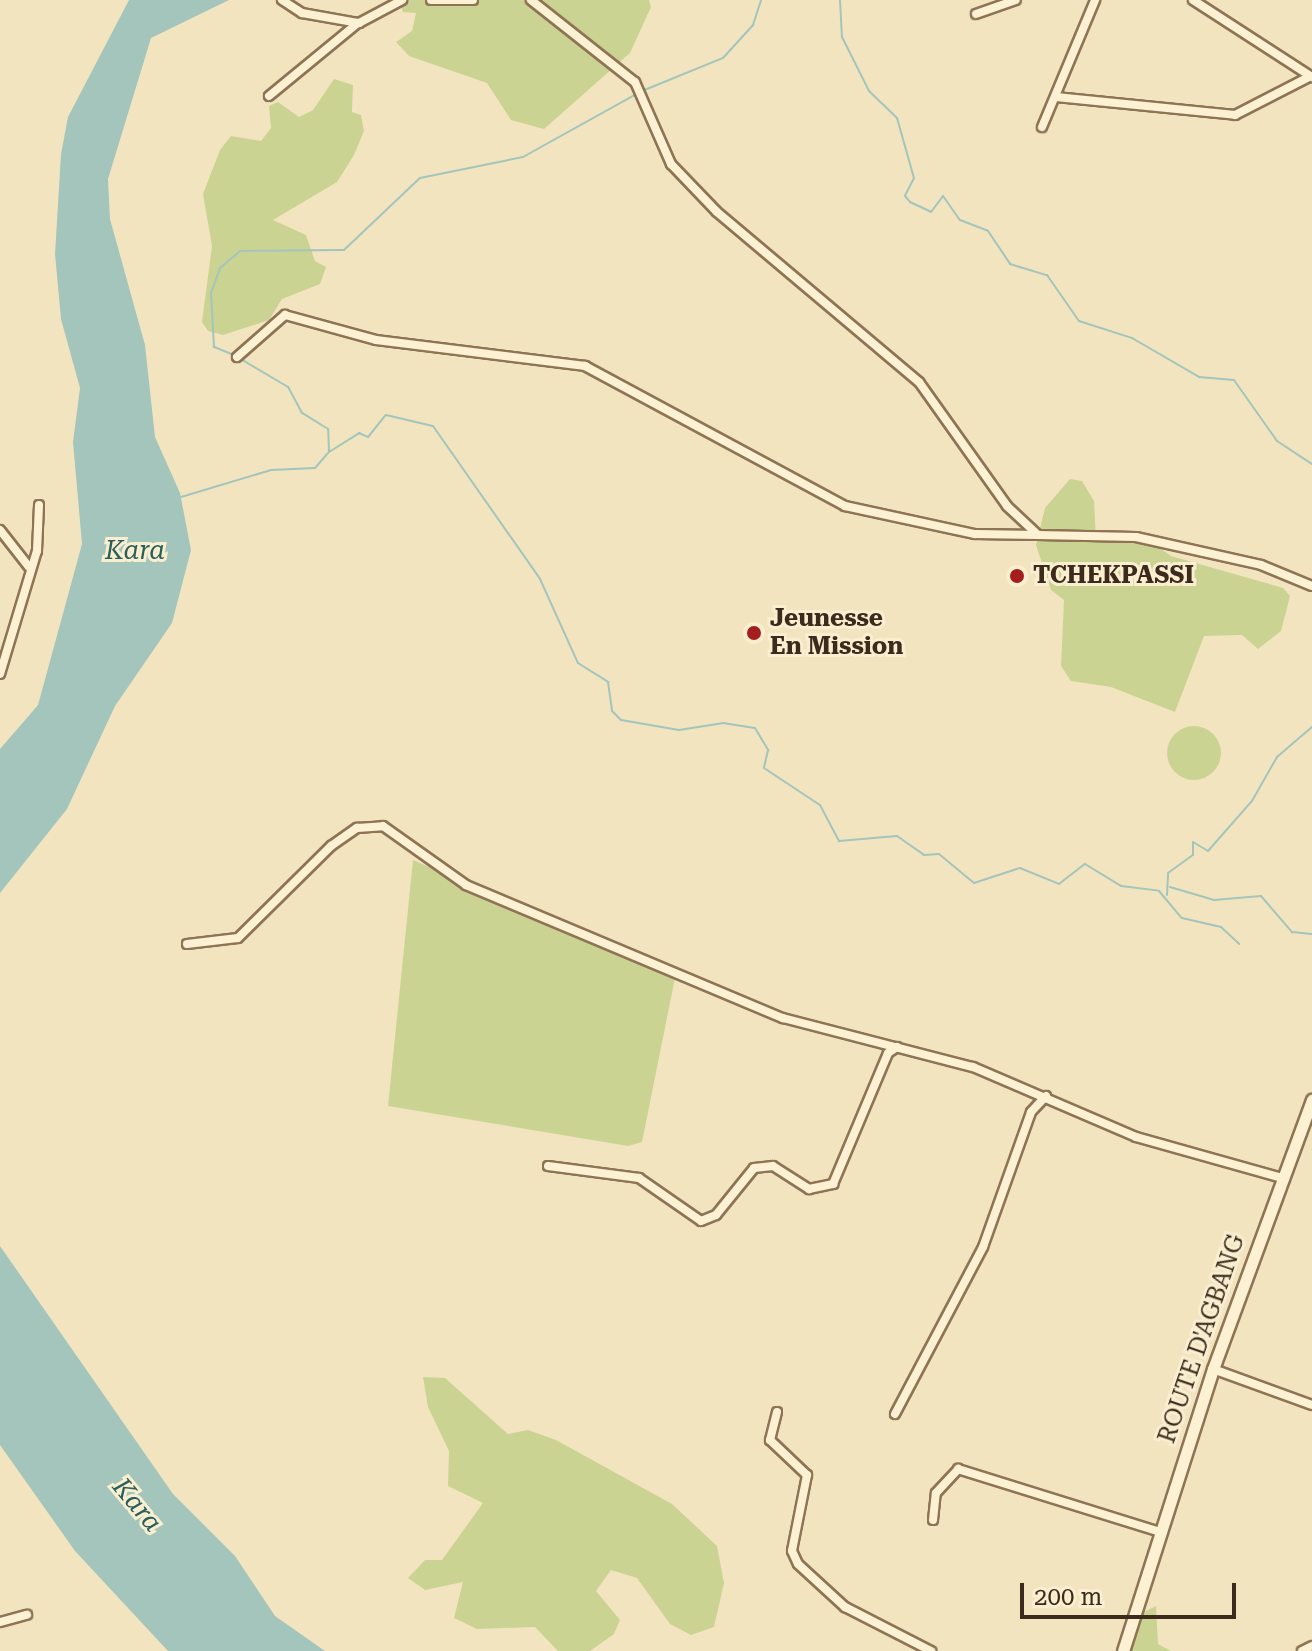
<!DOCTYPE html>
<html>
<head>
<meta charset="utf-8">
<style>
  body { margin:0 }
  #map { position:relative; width:1312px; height:1651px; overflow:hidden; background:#f3e4c0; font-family:"Roboto Serif",serif }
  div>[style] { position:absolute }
  .green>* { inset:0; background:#cbd392 }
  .round { border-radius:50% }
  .water>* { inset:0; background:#a3c5bb }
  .stream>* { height:2px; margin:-1px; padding:0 1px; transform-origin:1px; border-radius:1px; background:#a3c5bb }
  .roads { filter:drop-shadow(2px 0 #8e7455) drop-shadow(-2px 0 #8e7455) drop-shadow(0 2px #8e7455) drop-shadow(0 -2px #8e7455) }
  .street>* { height:8px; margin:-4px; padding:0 4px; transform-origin:4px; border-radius:4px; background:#fdf1d4 }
  .secondary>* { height:11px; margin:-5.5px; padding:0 5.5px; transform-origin:5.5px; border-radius:5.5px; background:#fdf1d4 }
  .dots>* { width:22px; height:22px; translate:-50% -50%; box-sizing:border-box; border:4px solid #f9eed0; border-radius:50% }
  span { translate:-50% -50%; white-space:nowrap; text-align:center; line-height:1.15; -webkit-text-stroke:6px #f9eed0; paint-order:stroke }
  .poi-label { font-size:24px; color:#3c2b1c; font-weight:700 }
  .left { translate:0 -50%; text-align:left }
  .street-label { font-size:24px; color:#3c2b1c }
  .water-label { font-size:26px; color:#295e5a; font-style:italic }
  .scale { position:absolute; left:1020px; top:1583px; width:216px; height:36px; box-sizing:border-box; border:4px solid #3c2b1c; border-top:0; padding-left:10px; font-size:24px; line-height:28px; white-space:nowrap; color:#3c2b1c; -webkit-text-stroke:6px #f9eed0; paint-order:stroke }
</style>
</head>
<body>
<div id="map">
  <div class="green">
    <div style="clip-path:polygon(399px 0,649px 0,651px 7px,630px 53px,544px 129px,511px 120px,487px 83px,409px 56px,396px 42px,412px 31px,416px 13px,403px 12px)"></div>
    <div style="clip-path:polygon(334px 79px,353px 85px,352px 112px,361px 115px,364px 131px,354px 155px,337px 182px,273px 220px,306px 235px,315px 261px,326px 267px,320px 284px,282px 299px,269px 320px,223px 335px,208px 331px,202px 322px,212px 246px,203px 194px,220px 150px,231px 136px,261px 141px,271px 128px,269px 106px,278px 102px,299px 117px,313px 110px)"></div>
    <div style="clip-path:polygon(1070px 479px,1082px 481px,1094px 501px,1096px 540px,1154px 544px,1171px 556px,1283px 588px,1290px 596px,1281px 631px,1258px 649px,1242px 635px,1204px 636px,1175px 712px,1111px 687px,1071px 681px,1061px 666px,1064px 600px,1051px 590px,1036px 545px,1045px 508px)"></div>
    <div class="round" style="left:1167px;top:726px;width:54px;height:54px"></div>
    <div style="clip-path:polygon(413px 860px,676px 973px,642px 1142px,628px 1146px,388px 1106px)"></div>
    <div style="clip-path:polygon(423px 1377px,445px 1378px,508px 1434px,528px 1430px,556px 1440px,672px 1504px,717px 1546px,724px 1583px,714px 1627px,691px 1635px,670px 1624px,637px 1578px,611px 1570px,596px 1591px,620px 1620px,614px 1634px,590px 1651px,558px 1651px,535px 1627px,477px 1629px,454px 1618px,463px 1582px,425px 1590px,408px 1578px,425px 1560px,442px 1560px,483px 1503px,448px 1486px,449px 1451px,428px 1407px)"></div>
    <div style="clip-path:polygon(1156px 1606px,1158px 1644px,1171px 1651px,1128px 1651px,1144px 1612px)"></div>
  </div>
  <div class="water">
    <div style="clip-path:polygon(129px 0,229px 0,151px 38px,108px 179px,110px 219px,145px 345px,155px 437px,180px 493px,191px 550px,172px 623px,115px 706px,67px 809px,0 893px,0 749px,38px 705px,82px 544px,73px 442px,80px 388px,61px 319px,55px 254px,61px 154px,68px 117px)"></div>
    <div style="clip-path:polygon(0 1246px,173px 1494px,235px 1556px,275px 1616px,325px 1651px,168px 1651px,75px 1551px,0 1445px)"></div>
  </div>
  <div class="stream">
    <div style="left:840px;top:0;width:37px;rotate:87deg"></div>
    <div style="left:842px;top:37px;width:60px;rotate:63.4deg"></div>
    <div style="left:869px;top:91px;width:39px;rotate:44deg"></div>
    <div style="left:897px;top:118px;width:62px;rotate:74.2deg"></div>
    <div style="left:914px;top:178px;width:20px;rotate:117deg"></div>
    <div style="left:905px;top:196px;width:8px;rotate:50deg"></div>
    <div style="left:910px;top:202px;width:23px;rotate:25deg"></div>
    <div style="left:931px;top:212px;width:20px;rotate:-53deg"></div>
    <div style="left:943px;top:196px;width:29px;rotate:55deg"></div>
    <div style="left:960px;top:220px;width:30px;rotate:21deg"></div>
    <div style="left:988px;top:231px;width:40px;rotate:56deg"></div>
    <div style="left:1010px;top:264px;width:39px;rotate:17deg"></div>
    <div style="left:1047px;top:275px;width:56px;rotate:55.2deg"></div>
    <div style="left:1079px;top:321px;width:56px;rotate:17.8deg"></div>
    <div style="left:1132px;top:338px;width:78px;rotate:30.2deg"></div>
    <div style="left:1199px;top:377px;width:35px;rotate:5deg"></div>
    <div style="left:1234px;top:380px;width:75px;rotate:54.8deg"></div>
    <div style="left:1277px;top:441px;width:42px;rotate:33.3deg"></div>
    <div style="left:642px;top:91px;width:87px;rotate:-22.2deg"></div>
    <div style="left:723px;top:58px;width:45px;rotate:-47.7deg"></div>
    <div style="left:753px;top:25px;width:26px;rotate:-72deg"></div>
    <div style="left:234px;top:355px;width:22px;rotate:-158deg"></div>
    <div style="left:214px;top:347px;width:54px;rotate:-93.2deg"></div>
    <div style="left:211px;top:293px;width:27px;rotate:-70deg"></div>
    <div style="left:220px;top:268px;width:26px;rotate:-40deg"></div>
    <div style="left:240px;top:251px;width:104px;rotate:-0.6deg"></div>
    <div style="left:344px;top:250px;width:105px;rotate:-43.5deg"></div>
    <div style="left:420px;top:178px;width:105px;rotate:-11.5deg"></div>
    <div style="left:523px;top:157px;width:129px;rotate:-29.1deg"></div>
    <div style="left:329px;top:452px;width:36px;rotate:-32deg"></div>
    <div style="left:359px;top:433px;width:10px;rotate:24deg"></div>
    <div style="left:368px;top:437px;width:28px;rotate:-51deg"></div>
    <div style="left:386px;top:415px;width:48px;rotate:13.2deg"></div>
    <div style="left:433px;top:426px;width:187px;rotate:55deg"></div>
    <div style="left:540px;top:579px;width:92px;rotate:65.7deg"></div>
    <div style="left:578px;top:663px;width:36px;rotate:32deg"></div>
    <div style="left:608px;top:682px;width:29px;rotate:82deg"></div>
    <div style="left:612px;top:711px;width:13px;rotate:45deg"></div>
    <div style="left:621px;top:720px;width:59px;rotate:9.8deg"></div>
    <div style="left:679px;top:730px;width:45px;rotate:-9deg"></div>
    <div style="left:723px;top:723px;width:32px;rotate:9deg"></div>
    <div style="left:755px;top:728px;width:26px;rotate:59deg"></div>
    <div style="left:768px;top:750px;width:18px;rotate:103deg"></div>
    <div style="left:764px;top:768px;width:67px;rotate:33.5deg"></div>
    <div style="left:820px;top:805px;width:41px;rotate:62.2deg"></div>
    <div style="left:839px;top:841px;width:58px;rotate:-4.9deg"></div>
    <div style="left:897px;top:836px;width:33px;rotate:35deg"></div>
    <div style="left:924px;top:855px;width:15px;rotate:-4deg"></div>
    <div style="left:939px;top:854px;width:45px;rotate:39.6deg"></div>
    <div style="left:974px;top:883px;width:48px;rotate:-18.1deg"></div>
    <div style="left:1020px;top:868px;width:42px;rotate:22.3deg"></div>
    <div style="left:1059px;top:884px;width:33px;rotate:-38deg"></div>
    <div style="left:1085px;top:864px;width:42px;rotate:31.4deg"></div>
    <div style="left:1121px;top:886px;width:38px;rotate:7deg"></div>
    <div style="left:1159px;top:891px;width:35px;rotate:50deg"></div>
    <div style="left:1182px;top:918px;width:40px;rotate:13deg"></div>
    <div style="left:1221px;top:927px;width:25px;rotate:43deg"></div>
    <div style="left:181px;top:497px;width:94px;rotate:-16.7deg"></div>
    <div style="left:271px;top:470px;width:44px;rotate:-2.6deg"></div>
    <div style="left:315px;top:468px;width:21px;rotate:-49deg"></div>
    <div style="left:329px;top:452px;width:23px;rotate:-92deg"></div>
    <div style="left:328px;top:429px;width:31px;rotate:-148deg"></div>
    <div style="left:302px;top:413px;width:30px;rotate:-118deg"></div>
    <div style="left:288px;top:387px;width:57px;rotate:-149.4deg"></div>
    <div style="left:1170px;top:887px;width:46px;rotate:16.5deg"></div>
    <div style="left:1214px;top:900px;width:47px;rotate:-4.9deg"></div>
    <div style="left:1261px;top:896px;width:48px;rotate:49.3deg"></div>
    <div style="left:1292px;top:932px;width:20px;rotate:6deg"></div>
    <div style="left:1167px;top:895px;width:22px;rotate:-87deg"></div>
    <div style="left:1168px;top:873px;width:31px;rotate:-36deg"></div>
    <div style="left:1193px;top:855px;width:13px;rotate:-90deg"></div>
    <div style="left:1193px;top:842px;width:17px;rotate:31deg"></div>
    <div style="left:1208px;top:851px;width:67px;rotate:-48.7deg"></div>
    <div style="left:1252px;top:801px;width:51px;rotate:-60.4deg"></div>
    <div style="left:1277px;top:757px;width:46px;rotate:-40.6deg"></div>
  </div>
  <div class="roads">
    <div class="street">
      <div style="left:282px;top:0;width:24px;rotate:33deg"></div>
      <div style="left:302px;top:13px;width:58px;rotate:10deg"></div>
      <div style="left:359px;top:23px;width:49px;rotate:-28.1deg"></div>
      <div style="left:431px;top:0;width:42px"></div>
      <div style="left:531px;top:0;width:132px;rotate:38.3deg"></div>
      <div style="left:635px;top:82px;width:90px;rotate:66.3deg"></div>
      <div style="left:671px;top:164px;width:66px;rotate:46.2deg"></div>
      <div style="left:717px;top:212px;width:264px;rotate:40.1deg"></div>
      <div style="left:919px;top:382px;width:152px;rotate:54.6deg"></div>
      <div style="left:1007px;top:506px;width:42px;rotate:43.1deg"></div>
      <div style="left:1038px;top:535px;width:98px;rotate:1.2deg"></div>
      <div style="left:1136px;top:537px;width:128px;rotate:12.6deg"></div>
      <div style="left:1261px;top:565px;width:55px;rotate:22.4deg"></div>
      <div style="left:1193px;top:0;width:142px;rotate:32.9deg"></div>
      <div style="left:976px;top:14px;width:42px;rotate:-19.3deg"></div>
      <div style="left:269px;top:96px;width:115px;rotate:-39.4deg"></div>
      <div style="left:1056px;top:97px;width:180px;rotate:5.7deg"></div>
      <div style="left:1235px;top:115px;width:85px;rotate:-27.2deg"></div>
      <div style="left:1042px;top:127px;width:138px;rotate:-67.3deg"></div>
      <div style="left:237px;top:357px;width:64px;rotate:-41.2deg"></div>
      <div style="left:285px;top:315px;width:94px;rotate:15.4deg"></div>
      <div style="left:376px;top:340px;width:211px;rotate:7.1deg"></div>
      <div style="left:585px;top:366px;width:295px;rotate:28.3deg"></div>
      <div style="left:845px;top:506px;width:133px;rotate:12.2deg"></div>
      <div style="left:975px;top:534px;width:63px;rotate:0.9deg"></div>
      <div style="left:0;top:530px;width:47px;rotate:51.9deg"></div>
      <div style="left:0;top:674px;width:128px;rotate:-73.3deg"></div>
      <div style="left:37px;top:551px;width:46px;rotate:-87.5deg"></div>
      <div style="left:187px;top:944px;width:51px;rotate:-6.7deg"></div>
      <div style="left:238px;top:938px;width:131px;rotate:-44.7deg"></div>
      <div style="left:331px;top:846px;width:32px;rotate:-35deg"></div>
      <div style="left:357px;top:828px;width:26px;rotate:-4deg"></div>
      <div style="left:383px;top:826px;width:102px;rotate:35.4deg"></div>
      <div style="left:466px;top:885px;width:344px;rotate:22.8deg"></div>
      <div style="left:783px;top:1018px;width:196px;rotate:14.5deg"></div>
      <div style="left:973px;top:1067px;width:177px;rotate:23.2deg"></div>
      <div style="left:1136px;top:1137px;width:152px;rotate:15.7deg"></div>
      <div style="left:548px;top:1166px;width:92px;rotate:7.5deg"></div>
      <div style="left:639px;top:1178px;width:75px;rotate:34.7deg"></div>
      <div style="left:701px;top:1221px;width:16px;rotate:-22deg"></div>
      <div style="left:716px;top:1215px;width:60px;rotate:-51deg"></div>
      <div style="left:754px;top:1168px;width:19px;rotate:-6deg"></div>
      <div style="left:773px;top:1166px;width:43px;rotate:32.6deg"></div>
      <div style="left:809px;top:1189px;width:25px;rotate:-12deg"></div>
      <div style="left:833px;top:1184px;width:142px;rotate:-67.2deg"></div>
      <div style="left:888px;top:1053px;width:11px;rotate:-34deg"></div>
      <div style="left:1213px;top:1369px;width:105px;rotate:20deg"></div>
      <div style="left:777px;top:1412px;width:29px;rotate:104deg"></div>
      <div style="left:770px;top:1440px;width:51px;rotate:43.4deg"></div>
      <div style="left:807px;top:1475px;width:77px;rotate:101.2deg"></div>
      <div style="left:792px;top:1551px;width:14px;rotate:65deg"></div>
      <div style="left:798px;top:1564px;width:64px;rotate:42.5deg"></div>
      <div style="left:845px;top:1607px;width:97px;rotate:27.1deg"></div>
      <div style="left:895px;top:1414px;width:189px;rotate:-62.2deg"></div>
      <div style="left:983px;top:1247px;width:143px;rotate:-70.4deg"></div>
      <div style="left:1031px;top:1112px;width:22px;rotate:-47deg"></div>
      <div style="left:933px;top:1520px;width:27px;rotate:-84deg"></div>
      <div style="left:936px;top:1493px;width:33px;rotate:-47deg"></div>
      <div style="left:958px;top:1469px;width:212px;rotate:17.3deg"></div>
      <div style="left:0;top:1622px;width:28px;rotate:-15deg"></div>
      <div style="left:1302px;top:1651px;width:11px;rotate:-27deg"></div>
    </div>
    <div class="secondary">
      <div style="left:1123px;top:1651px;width:296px;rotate:-72.3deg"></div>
      <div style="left:1213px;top:1369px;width:287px;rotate:-69.8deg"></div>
    </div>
  </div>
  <div class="dots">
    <div style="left:1017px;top:576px;background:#a51e1f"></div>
    <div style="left:754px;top:633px;background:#a51e1f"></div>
  </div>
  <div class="poi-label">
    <span class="left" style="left:1033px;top:576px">TCHEKPASSI</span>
    <span class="left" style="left:770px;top:633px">Jeunesse<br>En Mission</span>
  </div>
  <div class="street-label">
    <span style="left:1202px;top:1339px;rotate:-71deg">ROUTE D'AGBANG</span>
  </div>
  <div class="water-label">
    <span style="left:135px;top:551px">Kara</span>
    <span style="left:137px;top:1505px;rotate:50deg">Kara</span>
  </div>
  <div class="scale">200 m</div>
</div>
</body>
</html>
